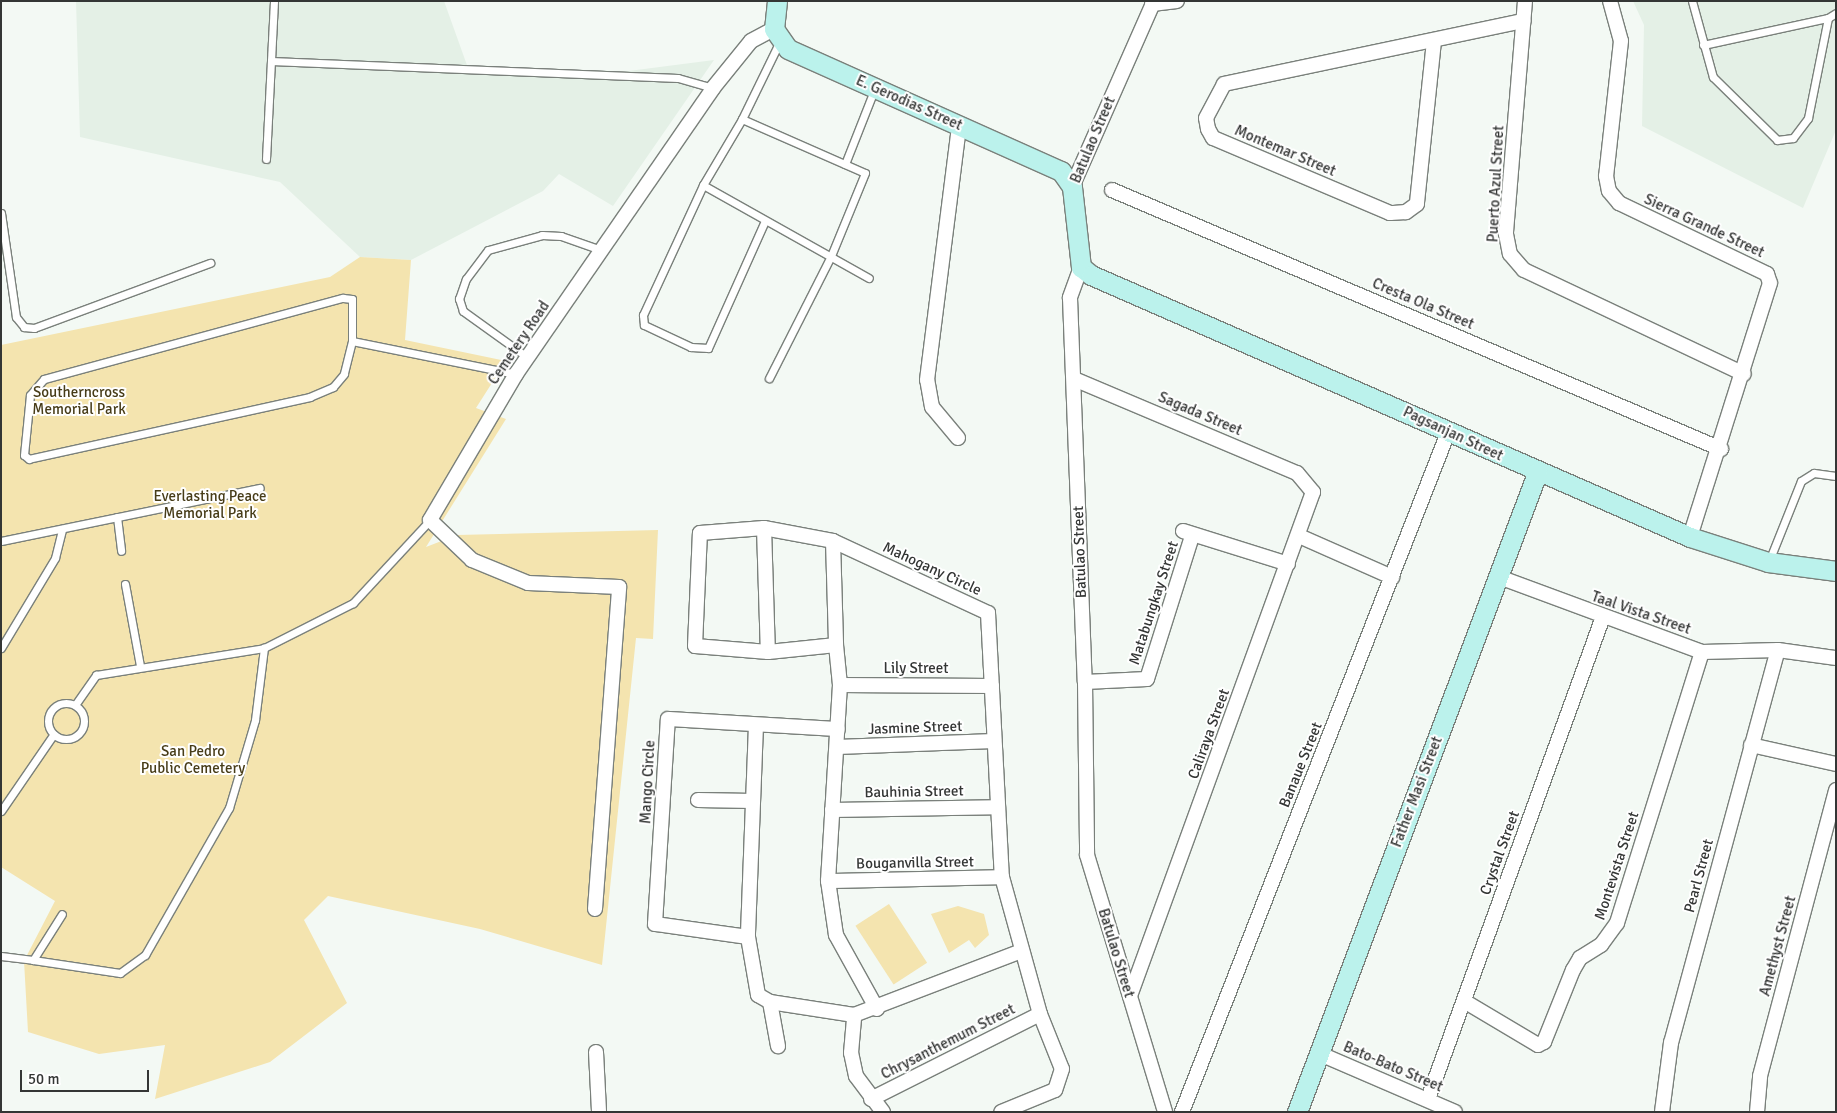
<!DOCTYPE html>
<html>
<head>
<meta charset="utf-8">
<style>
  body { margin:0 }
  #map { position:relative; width:1837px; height:1113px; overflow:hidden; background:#f3f9f4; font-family:Signika,sans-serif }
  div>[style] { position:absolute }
  .built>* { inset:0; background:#e4f0e6 }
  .green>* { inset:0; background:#f4e4af; transform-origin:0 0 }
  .roads { filter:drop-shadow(1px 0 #7a807b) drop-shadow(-1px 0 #7a807b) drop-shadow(0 1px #7a807b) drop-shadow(0 -1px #7a807b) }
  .lane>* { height:7px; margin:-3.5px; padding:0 3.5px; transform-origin:3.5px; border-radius:3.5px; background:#fff }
  .lane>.ring { margin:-3.5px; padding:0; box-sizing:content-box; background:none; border:7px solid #fff; border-radius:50% }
  .street>* { height:14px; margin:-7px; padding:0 7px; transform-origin:7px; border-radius:7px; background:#fff }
  .secondary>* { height:19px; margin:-9.5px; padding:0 9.5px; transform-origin:9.5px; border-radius:9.5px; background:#bbf2ec }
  span { translate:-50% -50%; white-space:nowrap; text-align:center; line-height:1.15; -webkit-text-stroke:4px #fff; paint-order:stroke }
  .street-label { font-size:15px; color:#343635 }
  .park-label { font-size:15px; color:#473c18 }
  .frame { position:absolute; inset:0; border:2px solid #343635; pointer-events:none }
  .scale { position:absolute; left:20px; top:1070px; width:129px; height:22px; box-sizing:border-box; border:2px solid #343635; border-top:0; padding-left:6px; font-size:15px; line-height:18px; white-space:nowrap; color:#343635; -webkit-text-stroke:4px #fff; paint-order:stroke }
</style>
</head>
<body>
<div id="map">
  <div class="built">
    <div style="clip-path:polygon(76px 1px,444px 1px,468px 68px,613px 73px,714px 60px,613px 206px,559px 174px,543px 191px,411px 260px,360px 257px,280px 182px,80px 137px)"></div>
    <div style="clip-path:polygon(1633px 1px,1836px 1px,1836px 130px,1803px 208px,1642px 126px,1644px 25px)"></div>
  </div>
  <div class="green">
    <div style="clip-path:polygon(360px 257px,411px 260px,405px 340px,506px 361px,476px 408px,506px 419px,426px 547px,457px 535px,658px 530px,653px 639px,636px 638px,602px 965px,480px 929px,328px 896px,304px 920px,347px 1003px,270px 1062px,155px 1099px,165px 1045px,99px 1054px,28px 1032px,24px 961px,55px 901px,1px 867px,1px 345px,330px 277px)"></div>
    <div style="left:889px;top:904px;width:70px;height:40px;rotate:57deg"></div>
    <div style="clip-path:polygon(958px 906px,984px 914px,989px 935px,975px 948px,969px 940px,949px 953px,931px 914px)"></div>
  </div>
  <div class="roads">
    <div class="lane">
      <div style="left:1692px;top:1px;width:79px;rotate:74.6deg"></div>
      <div style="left:1713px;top:77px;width:90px;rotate:44.5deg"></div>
      <div style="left:1777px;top:140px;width:16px;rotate:-7deg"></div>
      <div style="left:1793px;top:138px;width:25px;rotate:-53deg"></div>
      <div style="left:1808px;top:118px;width:102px;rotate:-78.7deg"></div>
      <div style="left:1828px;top:18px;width:9px;rotate:-32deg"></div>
      <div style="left:1703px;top:45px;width:128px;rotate:-12.2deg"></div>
      <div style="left:271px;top:61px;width:407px;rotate:2.4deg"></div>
      <div style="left:678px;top:78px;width:36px;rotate:16deg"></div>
      <div style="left:742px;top:119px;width:87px;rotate:-64deg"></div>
      <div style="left:266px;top:159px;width:158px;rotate:-87.1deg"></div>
      <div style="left:845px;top:164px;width:82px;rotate:-68.5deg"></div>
      <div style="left:703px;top:185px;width:190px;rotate:29.3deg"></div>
      <div style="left:1px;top:213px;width:105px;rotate:81.8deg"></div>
      <div style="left:16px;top:317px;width:13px;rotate:51deg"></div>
      <div style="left:24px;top:327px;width:10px;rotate:6deg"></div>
      <div style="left:34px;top:328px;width:188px;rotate:-20.3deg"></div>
      <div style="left:764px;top:223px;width:137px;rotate:114.1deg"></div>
      <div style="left:708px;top:348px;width:17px;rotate:-177deg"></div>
      <div style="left:691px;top:347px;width:52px;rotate:-154.9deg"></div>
      <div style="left:644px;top:325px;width:10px;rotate:-96deg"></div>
      <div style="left:643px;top:315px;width:143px;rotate:-65.2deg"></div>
      <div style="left:703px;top:185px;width:77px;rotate:-59.4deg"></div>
      <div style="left:742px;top:119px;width:134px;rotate:23.7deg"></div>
      <div style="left:865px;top:173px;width:90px;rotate:112.3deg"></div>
      <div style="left:831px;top:256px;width:137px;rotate:116.9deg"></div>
      <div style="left:343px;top:298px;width:9px;rotate:6deg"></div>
      <div style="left:352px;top:299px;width:42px;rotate:90deg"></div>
      <div style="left:352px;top:341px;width:34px;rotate:104deg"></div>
      <div style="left:344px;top:374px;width:17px;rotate:130deg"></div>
      <div style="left:333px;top:387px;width:25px;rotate:157deg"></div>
      <div style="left:310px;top:397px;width:288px;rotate:167.6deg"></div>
      <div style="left:29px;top:459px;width:6px;rotate:-141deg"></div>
      <div style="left:24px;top:455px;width:60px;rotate:-84.3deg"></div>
      <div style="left:30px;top:395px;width:21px;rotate:-49deg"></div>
      <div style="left:44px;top:379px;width:310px;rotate:-15.2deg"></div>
      <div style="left:352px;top:341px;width:167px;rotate:11.4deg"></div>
      <div style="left:527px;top:357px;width:79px;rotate:-144.3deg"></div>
      <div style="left:463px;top:311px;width:13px;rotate:-108deg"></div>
      <div style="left:459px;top:299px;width:21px;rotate:-71deg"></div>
      <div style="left:466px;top:279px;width:36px;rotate:-53deg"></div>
      <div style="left:488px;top:250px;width:56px;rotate:-15.5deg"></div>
      <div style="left:542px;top:235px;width:19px;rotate:3deg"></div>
      <div style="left:561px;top:236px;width:42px;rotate:19.3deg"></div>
      <div style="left:117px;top:517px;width:34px;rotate:83deg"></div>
      <div style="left:1px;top:541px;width:264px;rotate:-11.6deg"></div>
      <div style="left:1769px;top:561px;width:86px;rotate:-68.2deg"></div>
      <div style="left:1801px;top:481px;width:15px;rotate:-32deg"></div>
      <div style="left:1814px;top:473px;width:22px;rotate:8deg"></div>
      <div style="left:125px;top:584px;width:83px;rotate:79.6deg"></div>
      <div style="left:1px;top:648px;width:105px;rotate:-59deg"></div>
      <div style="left:55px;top:558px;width:30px;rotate:-76deg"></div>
      <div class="ring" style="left:48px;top:703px;width:29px;height:29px"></div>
      <div style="left:75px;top:705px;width:37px;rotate:-55deg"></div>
      <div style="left:96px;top:675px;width:170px;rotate:-9.1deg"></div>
      <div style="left:264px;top:648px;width:100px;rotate:-26.8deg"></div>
      <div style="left:353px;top:603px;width:113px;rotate:-47.1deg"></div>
      <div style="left:1px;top:811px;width:93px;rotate:-55.5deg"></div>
      <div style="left:1px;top:956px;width:32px;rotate:7deg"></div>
      <div style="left:33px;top:960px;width:54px;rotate:-57.8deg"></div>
      <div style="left:33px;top:960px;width:88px;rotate:8.5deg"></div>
      <div style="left:120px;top:973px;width:31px;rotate:-36deg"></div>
      <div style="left:145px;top:955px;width:169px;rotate:-60.3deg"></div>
      <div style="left:229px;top:808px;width:92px;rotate:-73.5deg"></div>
      <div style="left:255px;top:720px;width:73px;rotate:-82.9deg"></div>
    </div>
    <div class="street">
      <div style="left:1525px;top:1px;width:234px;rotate:94.7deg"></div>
      <div style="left:1506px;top:234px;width:20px;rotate:79deg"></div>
      <div style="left:1510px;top:254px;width:21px;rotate:49deg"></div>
      <div style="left:1524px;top:270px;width:243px;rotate:25.3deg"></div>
      <div style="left:1610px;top:1px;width:41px;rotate:74.6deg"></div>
      <div style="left:1621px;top:41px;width:136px;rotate:96.3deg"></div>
      <div style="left:1606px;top:176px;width:15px;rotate:79deg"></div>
      <div style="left:1609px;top:191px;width:16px;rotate:50deg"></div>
      <div style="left:1619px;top:203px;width:164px;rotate:25.6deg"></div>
      <div style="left:1767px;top:274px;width:9px;rotate:72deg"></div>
      <div style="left:1770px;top:283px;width:266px;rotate:107.5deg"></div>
      <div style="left:1152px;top:4px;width:25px;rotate:-7deg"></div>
      <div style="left:1434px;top:41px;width:164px;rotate:96deg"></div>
      <div style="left:1417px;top:204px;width:14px;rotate:144deg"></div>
      <div style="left:1406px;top:212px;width:16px;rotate:176deg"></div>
      <div style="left:1390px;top:213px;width:192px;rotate:-157deg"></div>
      <div style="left:1213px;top:138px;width:10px;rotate:-119deg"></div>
      <div style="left:1208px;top:129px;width:11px;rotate:-100deg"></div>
      <div style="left:1206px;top:118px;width:38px;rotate:-62deg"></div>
      <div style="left:1224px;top:84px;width:306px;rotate:-11.9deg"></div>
      <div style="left:1072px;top:187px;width:203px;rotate:-66.2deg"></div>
      <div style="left:1112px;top:190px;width:662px;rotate:23.04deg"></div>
      <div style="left:1081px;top:267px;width:33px;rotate:110deg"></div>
      <div style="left:1070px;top:298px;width:384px;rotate:87.8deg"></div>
      <div style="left:1085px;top:682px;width:173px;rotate:89.3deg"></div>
      <div style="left:1087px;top:855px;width:269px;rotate:73.1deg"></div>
      <div style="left:1074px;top:379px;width:242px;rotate:22.9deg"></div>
      <div style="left:1297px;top:473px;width:25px;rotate:50deg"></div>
      <div style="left:1313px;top:492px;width:536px;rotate:109.96deg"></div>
      <div style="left:958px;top:438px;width:40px;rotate:-130deg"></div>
      <div style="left:932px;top:407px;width:27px;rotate:-100deg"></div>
      <div style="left:927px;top:380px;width:256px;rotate:-82.8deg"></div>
      <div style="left:764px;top:528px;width:124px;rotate:88.2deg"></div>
      <div style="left:1183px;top:531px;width:110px;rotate:17.4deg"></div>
      <div style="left:1299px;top:536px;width:102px;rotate:23.8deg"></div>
      <div style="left:833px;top:541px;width:104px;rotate:88.3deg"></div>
      <div style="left:1499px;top:577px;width:216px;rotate:20.3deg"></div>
      <div style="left:1702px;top:652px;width:76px;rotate:-1.5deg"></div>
      <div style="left:1778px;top:650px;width:59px;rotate:7.9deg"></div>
      <div style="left:1085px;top:682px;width:62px;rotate:-2.8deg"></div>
      <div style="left:1147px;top:679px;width:150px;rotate:-72.5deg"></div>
      <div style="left:840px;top:685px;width:152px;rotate:0.4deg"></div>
      <div style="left:756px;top:725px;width:212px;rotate:92.2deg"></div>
      <div style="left:748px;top:937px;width:59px;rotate:80.2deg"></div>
      <div style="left:758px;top:995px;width:14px;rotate:30deg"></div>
      <div style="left:770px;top:1002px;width:85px;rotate:8.8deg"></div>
      <div style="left:1751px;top:745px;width:87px;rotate:12.6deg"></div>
      <div style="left:837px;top:747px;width:157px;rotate:-2.2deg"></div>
      <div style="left:698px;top:800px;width:55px;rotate:1deg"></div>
      <div style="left:832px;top:810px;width:164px;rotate:-1deg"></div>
      <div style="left:828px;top:881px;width:174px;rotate:-1.3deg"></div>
      <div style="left:595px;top:909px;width:323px;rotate:-85.7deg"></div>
      <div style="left:619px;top:587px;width:91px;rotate:-177.5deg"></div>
      <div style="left:528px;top:583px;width:61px;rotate:-157.7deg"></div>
      <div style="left:472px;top:560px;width:58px;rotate:-136.4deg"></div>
      <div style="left:430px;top:520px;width:169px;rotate:-59.5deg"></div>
      <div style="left:516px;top:374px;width:347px;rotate:-55.4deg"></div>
      <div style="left:713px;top:88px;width:60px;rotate:-51deg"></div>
      <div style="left:751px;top:41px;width:26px;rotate:-28deg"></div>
      <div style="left:748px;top:937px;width:94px;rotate:-172deg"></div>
      <div style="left:655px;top:924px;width:205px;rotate:-86.4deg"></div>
      <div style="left:668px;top:719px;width:170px;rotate:3.4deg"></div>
      <div style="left:1464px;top:1001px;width:86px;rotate:30.7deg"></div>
      <div style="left:1538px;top:1045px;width:7px;rotate:-27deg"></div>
      <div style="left:1544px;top:1042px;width:78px;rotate:-68.1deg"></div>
      <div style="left:1573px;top:970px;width:14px;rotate:-60deg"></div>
      <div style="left:1580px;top:958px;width:25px;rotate:-32deg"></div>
      <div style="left:1601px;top:945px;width:27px;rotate:-54deg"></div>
      <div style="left:1617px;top:923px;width:284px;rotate:-72.6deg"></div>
      <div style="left:770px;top:1002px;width:45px;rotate:79.7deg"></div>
      <div style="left:877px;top:1009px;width:85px;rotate:-119deg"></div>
      <div style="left:836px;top:935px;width:55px;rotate:-98.4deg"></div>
      <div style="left:828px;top:881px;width:196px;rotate:-86.5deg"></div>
      <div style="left:840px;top:685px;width:40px;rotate:-95.7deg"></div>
      <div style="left:836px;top:645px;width:68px;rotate:174.1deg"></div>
      <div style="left:768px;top:652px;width:73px;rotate:-175.3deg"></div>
      <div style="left:695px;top:646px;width:113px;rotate:-87.5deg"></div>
      <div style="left:700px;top:533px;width:64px;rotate:-4.5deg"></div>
      <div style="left:764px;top:528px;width:70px;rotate:10.7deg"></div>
      <div style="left:833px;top:541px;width:171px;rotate:24.9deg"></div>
      <div style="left:988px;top:613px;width:264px;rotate:87deg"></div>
      <div style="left:1002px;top:877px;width:142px;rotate:74.5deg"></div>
      <div style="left:1040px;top:1014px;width:59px;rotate:68.2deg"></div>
      <div style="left:1062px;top:1069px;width:22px;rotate:108deg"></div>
      <div style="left:1055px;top:1090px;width:58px;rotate:157.8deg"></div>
      <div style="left:596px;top:1052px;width:60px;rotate:87.1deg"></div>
      <div style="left:1318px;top:1053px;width:149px;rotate:23.3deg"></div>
      <div style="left:871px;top:1099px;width:189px;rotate:-26.7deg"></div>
      <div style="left:1428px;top:1099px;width:513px;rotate:-70.05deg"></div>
      <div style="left:883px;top:1112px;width:45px;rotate:-126.9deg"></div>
      <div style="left:856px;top:1076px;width:24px;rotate:-102deg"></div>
      <div style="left:851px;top:1053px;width:38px;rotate:-85deg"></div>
      <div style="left:854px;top:1015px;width:180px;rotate:-20.9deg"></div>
      <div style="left:1182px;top:1112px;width:732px;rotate:-68.62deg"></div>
      <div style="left:1662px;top:1112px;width:70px;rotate:-82.6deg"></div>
      <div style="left:1671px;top:1043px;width:407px;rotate:-74.8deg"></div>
      <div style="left:1757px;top:1112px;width:36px;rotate:-85deg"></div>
      <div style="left:1760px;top:1076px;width:296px;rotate:-75.1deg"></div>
    </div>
    <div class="secondary">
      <div style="left:777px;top:1px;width:28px;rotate:96deg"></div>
      <div style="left:774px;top:29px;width:24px;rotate:55deg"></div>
      <div style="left:788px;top:49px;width:299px;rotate:24.1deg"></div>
      <div style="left:1061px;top:171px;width:19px;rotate:55deg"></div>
      <div style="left:1072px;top:187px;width:81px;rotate:83.6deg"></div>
      <div style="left:1081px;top:267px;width:13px;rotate:39deg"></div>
      <div style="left:1091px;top:275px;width:654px;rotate:23.62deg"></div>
      <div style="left:1690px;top:537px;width:82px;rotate:17.8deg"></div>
      <div style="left:1768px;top:562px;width:69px;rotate:7.5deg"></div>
      <div style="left:1297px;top:1112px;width:683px;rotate:-69.41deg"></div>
    </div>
  </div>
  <div class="street-label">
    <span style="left:909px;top:103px;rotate:24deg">E. Gerodias Street</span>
    <span style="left:1093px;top:140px;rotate:-67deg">Batulao Street</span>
    <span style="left:1285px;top:151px;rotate:23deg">Montemar Street</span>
    <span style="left:1496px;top:184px;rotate:-87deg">Puerto Azul Street</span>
    <span style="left:1704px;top:226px;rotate:25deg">Sierra Grande Street</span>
    <span style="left:1423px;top:304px;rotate:23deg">Cresta Ola Street</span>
    <span style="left:519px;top:343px;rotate:-56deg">Cemetery Road</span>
    <span style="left:1200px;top:414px;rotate:23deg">Sagada Street</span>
    <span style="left:1453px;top:434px;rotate:25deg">Pagsanjan Street</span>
    <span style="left:1080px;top:552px;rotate:-92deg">Batulao Street</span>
    <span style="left:932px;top:569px;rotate:25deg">Mahogany Circle</span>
    <span style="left:1154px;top:603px;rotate:-72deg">Matabungkay Street</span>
    <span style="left:1641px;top:613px;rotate:19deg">Taal Vista Street</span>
    <span style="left:916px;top:669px">Lily Street</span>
    <span style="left:915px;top:728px;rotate:-2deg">Jasmine Street</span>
    <span style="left:1209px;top:734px;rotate:-70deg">Caliraya Street</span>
    <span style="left:1301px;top:765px;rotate:-68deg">Banaue Street</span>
    <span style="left:648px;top:782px;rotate:-87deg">Mango Circle</span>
    <span style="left:914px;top:792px;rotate:-1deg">Bauhinia Street</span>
    <span style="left:1417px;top:792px;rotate:-69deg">Father Masi Street</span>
    <span style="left:1500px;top:853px;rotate:-70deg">Crystal Street</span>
    <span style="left:915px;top:863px;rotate:-1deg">Bouganvilla Street</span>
    <span style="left:1617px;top:866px;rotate:-72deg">Montevista Street</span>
    <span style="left:1699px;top:876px;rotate:-75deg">Pearl Street</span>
    <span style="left:1778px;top:946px;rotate:-75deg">Amethyst Street</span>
    <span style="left:1116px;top:953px;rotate:73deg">Batulao Street</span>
    <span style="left:948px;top:1042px;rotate:-27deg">Chrysanthemum Street</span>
    <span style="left:1393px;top:1067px;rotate:23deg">Bato-Bato Street</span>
  </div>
  <div class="park-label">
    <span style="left:79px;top:401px">Southerncross<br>Memorial Park</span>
    <span style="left:210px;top:505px">Everlasting Peace<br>Memorial Park</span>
    <span style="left:193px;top:760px">San Pedro<br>Public Cemetery</span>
  </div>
  <div class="frame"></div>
  <div class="scale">50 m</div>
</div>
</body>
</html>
